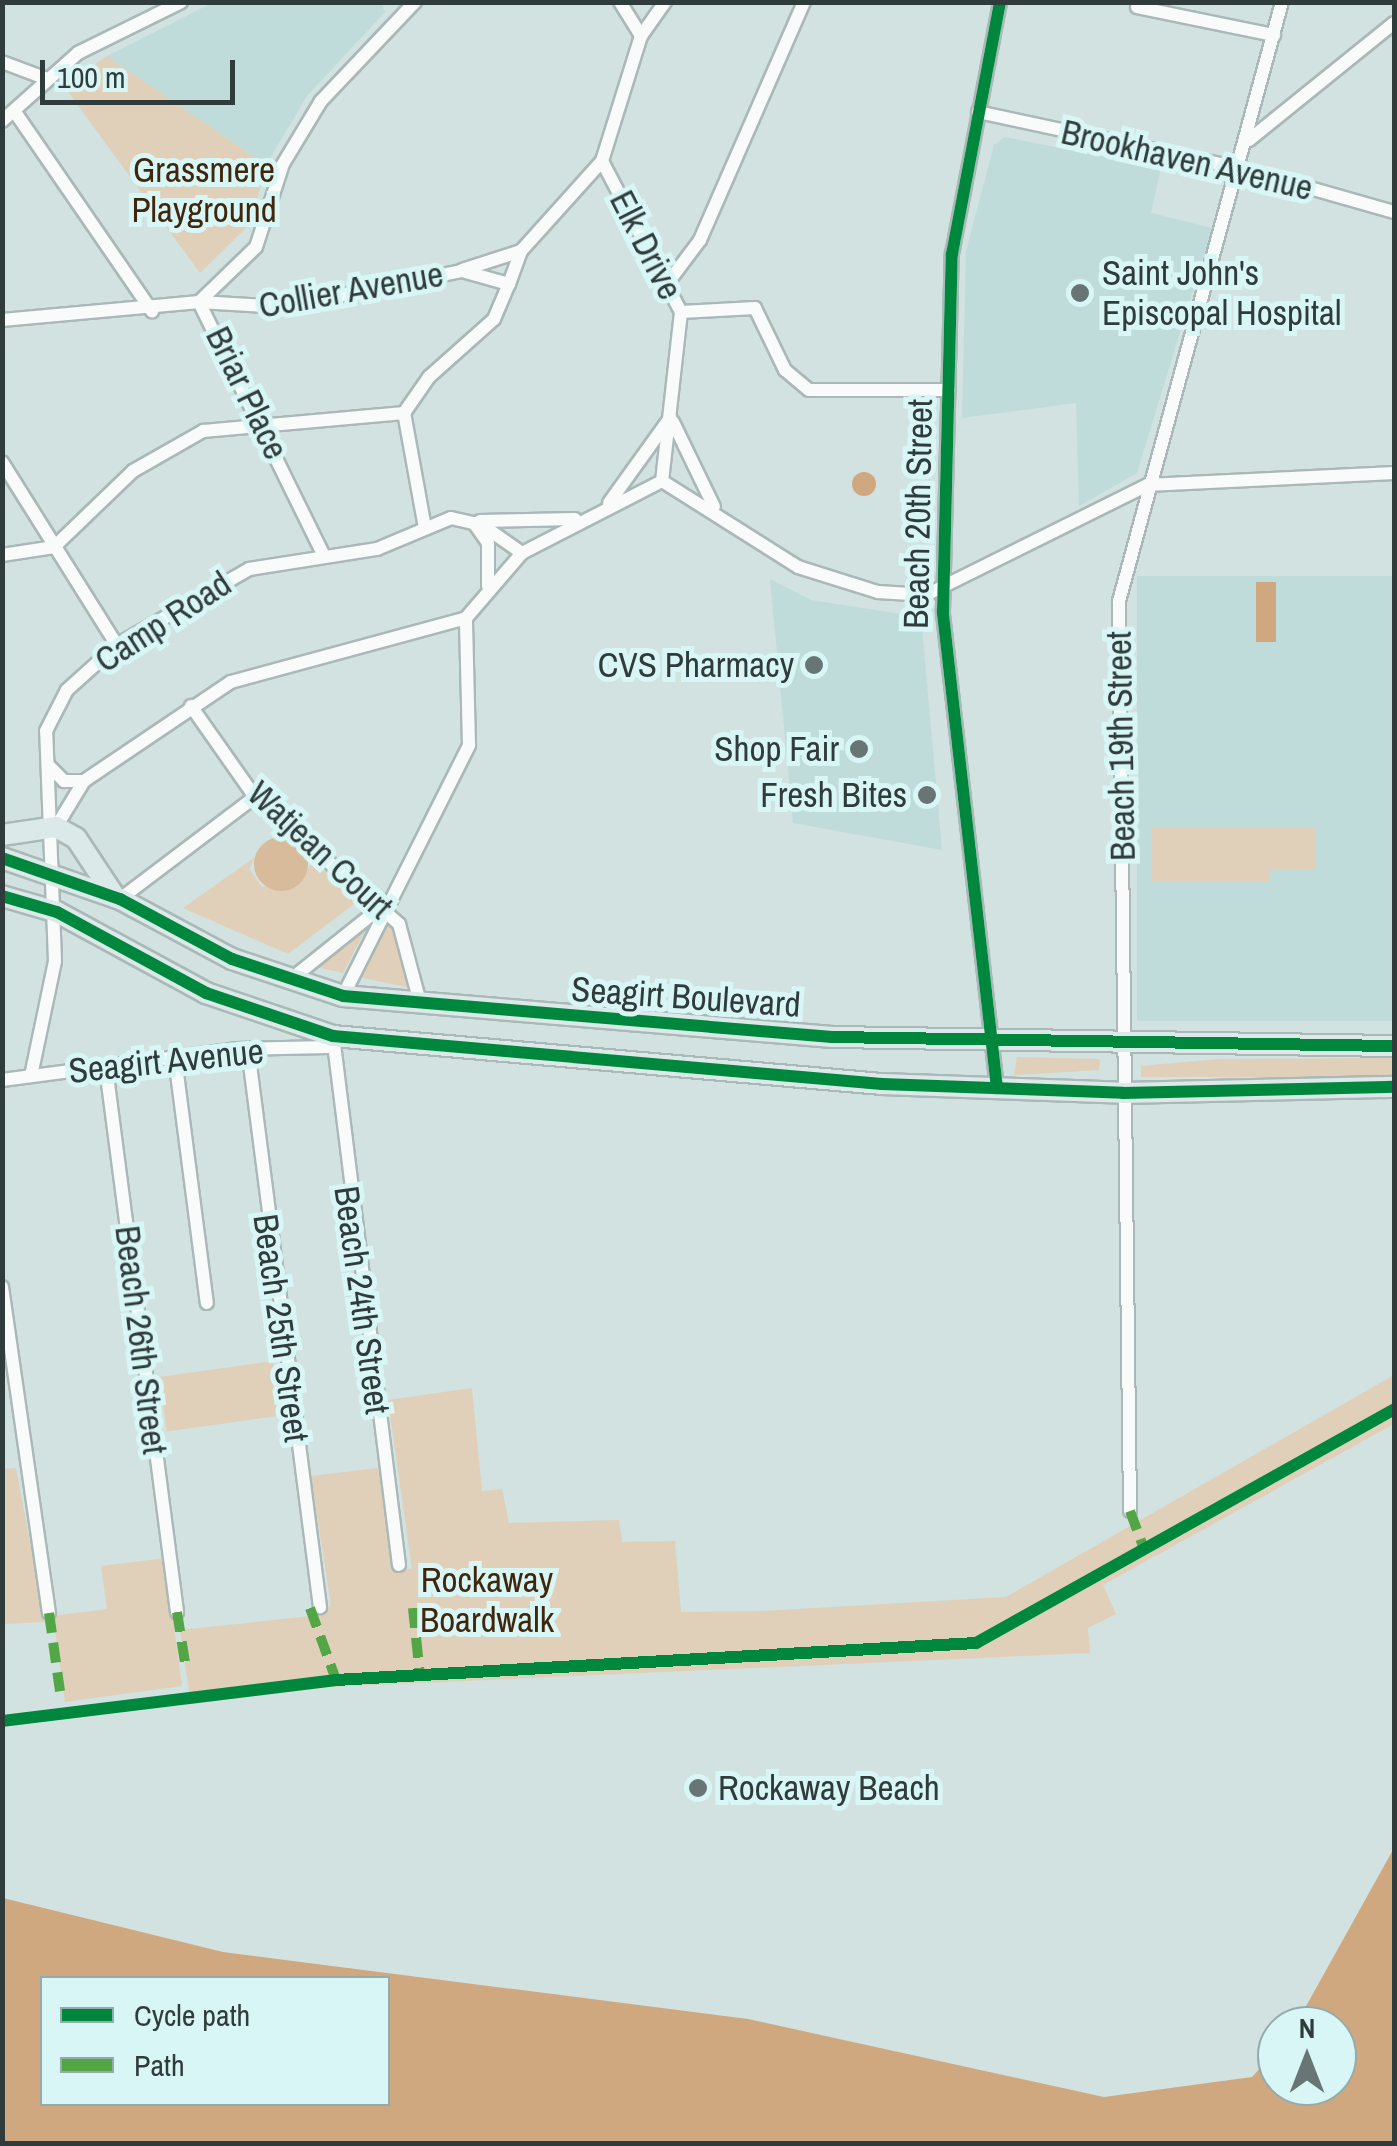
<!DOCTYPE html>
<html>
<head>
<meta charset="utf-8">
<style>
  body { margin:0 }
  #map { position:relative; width:1397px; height:2146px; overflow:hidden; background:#d1e2e1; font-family:"Archivo Narrow",sans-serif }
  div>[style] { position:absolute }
  .built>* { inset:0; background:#bfdcdb; transform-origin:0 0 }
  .green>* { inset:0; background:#e0cfb9; transform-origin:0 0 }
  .forest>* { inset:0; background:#d7bb9b }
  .round { border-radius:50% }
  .water>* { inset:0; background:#d0a880; transform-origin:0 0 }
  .roads { filter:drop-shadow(2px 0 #aab8b7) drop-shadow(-2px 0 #aab8b7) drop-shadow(0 2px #aab8b7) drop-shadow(0 -2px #aab8b7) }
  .street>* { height:12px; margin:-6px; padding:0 6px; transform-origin:6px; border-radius:6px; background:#f8fbfa }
  .primary>* { height:20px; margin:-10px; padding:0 10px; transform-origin:10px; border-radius:10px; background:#dbe9e9 }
  .quiet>* { height:10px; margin-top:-5px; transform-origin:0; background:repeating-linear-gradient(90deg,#52a645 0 20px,transparent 0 30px) }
  .cycleway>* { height:12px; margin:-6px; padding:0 6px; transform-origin:6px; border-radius:6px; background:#00873e }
  .dots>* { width:28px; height:28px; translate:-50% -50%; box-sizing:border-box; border:5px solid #d8f6f5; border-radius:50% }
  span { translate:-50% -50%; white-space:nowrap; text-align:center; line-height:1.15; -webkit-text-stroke:10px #d8f6f5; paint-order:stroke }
  .street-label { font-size:35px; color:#303b3b }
  .park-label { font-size:35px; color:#40260d }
  .poi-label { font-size:35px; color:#303b3b }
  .left { translate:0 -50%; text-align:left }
  .right { translate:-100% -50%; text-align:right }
  .frame { position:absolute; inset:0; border:5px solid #303b3b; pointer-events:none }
  .legend { position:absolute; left:40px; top:1976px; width:350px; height:130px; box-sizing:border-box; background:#d8f6f5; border:2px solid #95abab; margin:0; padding:12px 18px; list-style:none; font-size:30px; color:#303b3b }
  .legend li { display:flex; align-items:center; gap:20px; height:50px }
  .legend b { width:50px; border:2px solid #95abab }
  .north { position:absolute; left:1257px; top:2006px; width:100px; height:100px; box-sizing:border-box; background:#d8f6f5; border:2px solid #95abab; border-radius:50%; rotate:0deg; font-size:28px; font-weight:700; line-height:40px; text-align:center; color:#303b3b }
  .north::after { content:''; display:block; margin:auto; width:35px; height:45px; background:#687575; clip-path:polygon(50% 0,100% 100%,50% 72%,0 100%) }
  .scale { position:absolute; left:40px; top:60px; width:195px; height:45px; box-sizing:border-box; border:5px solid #303b3b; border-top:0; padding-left:12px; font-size:30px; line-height:35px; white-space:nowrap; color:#303b3b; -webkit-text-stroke:8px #d8f6f5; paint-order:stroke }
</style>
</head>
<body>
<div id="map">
  <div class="built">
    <div style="clip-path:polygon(212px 3px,382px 3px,385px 12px,307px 96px,266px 165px,107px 56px)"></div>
    <div style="clip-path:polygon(1005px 137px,1161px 168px,1151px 213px,1212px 228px,1137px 473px,1079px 506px,1076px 403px,962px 418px,966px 251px,994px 145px)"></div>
    <div style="left:1394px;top:576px;width:445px;height:257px;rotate:90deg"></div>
    <div style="clip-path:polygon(770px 579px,811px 600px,921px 617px,942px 850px,793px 823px)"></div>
  </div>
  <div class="green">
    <div style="clip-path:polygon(107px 56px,266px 165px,251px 223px,200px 273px,64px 86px)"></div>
    <div style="clip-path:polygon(1151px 827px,1315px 828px,1315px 870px,1270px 870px,1270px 881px,1151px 881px)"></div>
    <div style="clip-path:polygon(255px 857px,249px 869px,262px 887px,296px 881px,314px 862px,358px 901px,288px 954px,183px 908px)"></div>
    <div style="clip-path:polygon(392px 918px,410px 984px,406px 987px,359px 977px)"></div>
    <div style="clip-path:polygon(370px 921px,343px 973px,312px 966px,349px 941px)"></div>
    <div style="clip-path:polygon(1017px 1057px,1100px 1059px,1099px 1070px,1014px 1075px)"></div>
    <div style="clip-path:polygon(1394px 1058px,1394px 1077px,1141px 1077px,1141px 1066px,1219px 1059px)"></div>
    <div style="left:273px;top:1361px;width:55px;height:115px;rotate:82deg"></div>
    <div style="clip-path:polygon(1394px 1375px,1394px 1424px,1103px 1585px,1116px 1614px,1088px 1628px,1090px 1653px,330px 1687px,191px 1704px,180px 1630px,311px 1616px,331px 1605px,311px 1476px,378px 1468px,397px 1570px,412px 1569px,388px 1400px,472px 1388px,482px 1491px,502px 1489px,509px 1523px,619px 1520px,622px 1542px,675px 1541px,681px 1612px,762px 1611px,1006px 1597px)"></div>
    <div style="clip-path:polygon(16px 1468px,45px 1622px,3px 1624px,3px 1469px)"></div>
    <div style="clip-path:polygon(165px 1558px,182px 1686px,65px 1702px,53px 1616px,107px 1609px,101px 1566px)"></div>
  </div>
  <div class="forest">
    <div class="round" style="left:254px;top:837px;width:54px;height:54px"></div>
  </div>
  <div class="water">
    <div class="round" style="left:852px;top:472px;width:24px;height:24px"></div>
    <div style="left:1256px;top:582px;width:20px;height:60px"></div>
    <div style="clip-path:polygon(evenodd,1394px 1848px,1394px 2143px,3px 2143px,3px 1898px,223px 1952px,748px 2019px,1104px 2097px,1252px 2077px,1277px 2050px,1277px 2086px,1337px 2086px,1337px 2026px,1295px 2026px,1394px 1848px,42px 1978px,388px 1978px,388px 2104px,42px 2104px,42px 1978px)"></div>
  </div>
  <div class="roads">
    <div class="street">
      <div style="left:620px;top:2px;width:40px;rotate:58deg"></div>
      <div style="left:1137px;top:7px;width:140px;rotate:11.6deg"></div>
      <div style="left:2px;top:62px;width:48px;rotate:20.7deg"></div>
      <div style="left:15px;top:112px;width:242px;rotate:55.5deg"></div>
      <div style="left:978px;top:112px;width:271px;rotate:12.1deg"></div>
      <div style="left:1243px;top:169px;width:157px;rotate:15.9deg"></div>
      <div style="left:2px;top:121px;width:102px;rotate:-41.8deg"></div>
      <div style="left:78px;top:53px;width:115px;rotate:-26.3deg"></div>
      <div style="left:1249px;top:140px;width:186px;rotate:-38.9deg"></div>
      <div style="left:602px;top:161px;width:170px;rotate:62.4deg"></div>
      <div style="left:681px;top:312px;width:170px;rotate:96.4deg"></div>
      <div style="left:462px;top:270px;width:62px;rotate:-17.9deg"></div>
      <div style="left:670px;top:280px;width:50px;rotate:-53.1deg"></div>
      <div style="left:700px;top:240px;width:260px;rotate:-66.4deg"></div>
      <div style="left:681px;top:312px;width:74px;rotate:-3.1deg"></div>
      <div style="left:755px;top:308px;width:69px;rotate:64.2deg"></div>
      <div style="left:785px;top:370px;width:31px;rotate:40deg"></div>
      <div style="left:809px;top:390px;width:140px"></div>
      <div style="left:2px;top:320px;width:198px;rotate:-5.2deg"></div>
      <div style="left:199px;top:302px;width:84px;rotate:3.4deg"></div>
      <div style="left:283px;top:307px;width:183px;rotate:-11.4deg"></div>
      <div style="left:462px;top:271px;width:49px;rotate:15.5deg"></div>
      <div style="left:509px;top:284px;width:35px;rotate:-70deg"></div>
      <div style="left:521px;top:251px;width:121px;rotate:-48deg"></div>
      <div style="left:602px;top:161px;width:131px;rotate:-72.7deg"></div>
      <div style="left:641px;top:36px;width:42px;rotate:-54.8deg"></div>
      <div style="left:673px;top:422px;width:94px;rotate:64.2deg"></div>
      <div style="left:2px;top:462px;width:216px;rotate:57.9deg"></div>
      <div style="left:662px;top:481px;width:161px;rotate:32.3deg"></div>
      <div style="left:798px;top:567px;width:84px;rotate:17.4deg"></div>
      <div style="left:878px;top:592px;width:48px;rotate:3.6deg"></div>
      <div style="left:926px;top:595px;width:248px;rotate:-26.4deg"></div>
      <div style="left:1148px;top:485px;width:246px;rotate:-2.8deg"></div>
      <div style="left:609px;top:503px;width:105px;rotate:-54.3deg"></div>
      <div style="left:480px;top:521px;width:95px;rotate:-1.2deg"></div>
      <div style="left:474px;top:523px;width:24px;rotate:55deg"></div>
      <div style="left:488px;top:543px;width:43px;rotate:90deg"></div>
      <div style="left:425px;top:528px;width:117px;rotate:-100.3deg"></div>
      <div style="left:404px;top:413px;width:44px;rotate:-55.2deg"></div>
      <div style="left:429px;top:377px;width:87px;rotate:-41.7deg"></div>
      <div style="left:494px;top:319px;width:38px;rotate:-67deg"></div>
      <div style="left:2px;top:555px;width:53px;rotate:-8.7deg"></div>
      <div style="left:54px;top:547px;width:110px;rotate:-43.9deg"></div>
      <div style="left:133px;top:471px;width:81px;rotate:-29.7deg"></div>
      <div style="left:203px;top:431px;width:202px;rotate:-5.1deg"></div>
      <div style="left:324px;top:556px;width:283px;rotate:-116.2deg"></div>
      <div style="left:199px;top:302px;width:79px;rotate:-44deg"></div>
      <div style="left:256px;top:247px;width:87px;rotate:-72deg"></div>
      <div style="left:283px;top:164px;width:74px;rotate:-58.9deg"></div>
      <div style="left:321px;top:101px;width:137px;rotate:-46.5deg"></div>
      <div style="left:191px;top:706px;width:111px;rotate:54.9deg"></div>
      <div style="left:255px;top:797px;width:192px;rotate:41.4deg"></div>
      <div style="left:399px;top:924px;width:85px;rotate:75deg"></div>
      <div style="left:48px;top:765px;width:23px;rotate:45deg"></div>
      <div style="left:64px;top:781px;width:20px"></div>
      <div style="left:56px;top:827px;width:54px;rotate:-58.7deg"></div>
      <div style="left:84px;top:781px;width:177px;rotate:-34deg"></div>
      <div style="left:231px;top:682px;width:244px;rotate:-15.2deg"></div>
      <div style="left:120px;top:899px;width:169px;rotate:-37.1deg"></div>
      <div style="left:290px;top:980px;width:117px;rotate:-38.7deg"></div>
      <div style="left:343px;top:996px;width:281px;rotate:-63.3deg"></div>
      <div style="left:469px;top:745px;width:127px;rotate:-91.4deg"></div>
      <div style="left:466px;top:618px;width:86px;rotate:-49.3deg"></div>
      <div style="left:522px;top:553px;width:157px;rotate:-27.2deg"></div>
      <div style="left:333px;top:1036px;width:533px;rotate:82.89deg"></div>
      <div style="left:248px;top:1049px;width:563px;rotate:82.65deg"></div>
      <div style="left:175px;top:1058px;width:247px;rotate:82.6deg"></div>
      <div style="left:106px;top:1068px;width:549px;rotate:82.56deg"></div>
      <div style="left:31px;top:1076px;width:117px;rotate:-78.2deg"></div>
      <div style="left:55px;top:961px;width:230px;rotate:-92.2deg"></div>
      <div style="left:46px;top:731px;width:46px;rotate:-62.9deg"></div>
      <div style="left:67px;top:690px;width:67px;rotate:-42deg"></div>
      <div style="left:117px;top:645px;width:152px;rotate:-29.9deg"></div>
      <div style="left:249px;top:569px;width:130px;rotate:-8.9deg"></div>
      <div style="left:377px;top:549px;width:80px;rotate:-22.7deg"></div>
      <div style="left:451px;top:518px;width:32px;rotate:13deg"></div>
      <div style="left:482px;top:525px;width:49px;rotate:35deg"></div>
      <div style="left:2px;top:1080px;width:236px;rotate:-7.5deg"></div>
      <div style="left:236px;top:1049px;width:93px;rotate:-1.2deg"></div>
      <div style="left:997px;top:1088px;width:480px;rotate:-96.5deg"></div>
      <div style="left:943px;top:611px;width:357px;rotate:-88.6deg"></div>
      <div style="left:952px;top:254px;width:257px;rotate:-79.2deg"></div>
      <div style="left:2px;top:1287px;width:329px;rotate:81.8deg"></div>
      <div style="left:1130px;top:1511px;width:910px;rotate:-90.69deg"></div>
      <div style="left:1119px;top:601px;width:621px;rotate:-74.78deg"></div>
    </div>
    <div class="primary">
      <div style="left:2px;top:835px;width:55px;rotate:-8.4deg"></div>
      <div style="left:56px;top:827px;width:23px;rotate:29deg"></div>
      <div style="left:76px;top:838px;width:71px;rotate:56.5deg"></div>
      <div style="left:2px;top:858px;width:125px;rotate:19.2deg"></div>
      <div style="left:120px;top:899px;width:127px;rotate:28.2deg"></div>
      <div style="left:232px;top:959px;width:117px;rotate:18.4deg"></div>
      <div style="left:343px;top:996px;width:491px;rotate:4.8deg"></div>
      <div style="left:832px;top:1037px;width:562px;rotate:0.92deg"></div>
      <div style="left:2px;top:896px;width:57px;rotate:16.2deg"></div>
      <div style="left:57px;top:912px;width:170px;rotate:28.5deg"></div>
      <div style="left:206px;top:993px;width:134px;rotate:18.7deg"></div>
      <div style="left:333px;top:1036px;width:551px;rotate:5deg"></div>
      <div style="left:882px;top:1084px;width:241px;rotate:2.1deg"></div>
      <div style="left:1123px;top:1093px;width:271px;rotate:-1.3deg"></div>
    </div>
  </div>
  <div class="quiet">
    <div style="left:1130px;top:1511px;width:40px;rotate:69.8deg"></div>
    <div style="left:310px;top:1608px;width:77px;rotate:70.1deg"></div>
    <div style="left:413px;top:1608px;width:68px;rotate:84.1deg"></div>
    <div style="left:177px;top:1612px;width:58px;rotate:81deg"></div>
    <div style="left:49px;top:1613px;width:79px;rotate:82deg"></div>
  </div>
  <div class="cycleway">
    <div style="left:2px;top:858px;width:125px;rotate:19.2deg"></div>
    <div style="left:120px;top:899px;width:127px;rotate:28.2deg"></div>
    <div style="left:232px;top:959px;width:117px;rotate:18.4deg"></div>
    <div style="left:343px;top:996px;width:491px;rotate:4.8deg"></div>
    <div style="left:832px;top:1037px;width:562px;rotate:0.92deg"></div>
    <div style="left:2px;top:896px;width:57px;rotate:16.2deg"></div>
    <div style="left:57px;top:912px;width:170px;rotate:28.5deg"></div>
    <div style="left:206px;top:993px;width:134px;rotate:18.7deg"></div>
    <div style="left:333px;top:1036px;width:551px;rotate:5deg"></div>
    <div style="left:882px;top:1084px;width:241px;rotate:2.1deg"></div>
    <div style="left:1123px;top:1093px;width:271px;rotate:-1.3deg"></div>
    <div style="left:997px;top:1088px;width:480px;rotate:-96.5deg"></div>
    <div style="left:943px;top:611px;width:357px;rotate:-88.6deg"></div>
    <div style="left:952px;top:254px;width:257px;rotate:-79.2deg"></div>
    <div style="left:2px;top:1721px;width:337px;rotate:-7deg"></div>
    <div style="left:336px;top:1680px;width:641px;rotate:-3.31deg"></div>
    <div style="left:976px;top:1643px;width:479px;rotate:-29.2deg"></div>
  </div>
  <div class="dots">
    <div style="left:1080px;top:293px;background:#687575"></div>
    <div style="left:814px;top:665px;background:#687575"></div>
    <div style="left:859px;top:749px;background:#687575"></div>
    <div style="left:927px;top:795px;background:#687575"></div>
    <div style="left:698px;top:1788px;background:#687575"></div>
  </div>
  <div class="street-label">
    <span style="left:1187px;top:160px;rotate:13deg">Brookhaven Avenue</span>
    <span style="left:646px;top:245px;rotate:63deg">Elk Drive</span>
    <span style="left:351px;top:290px;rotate:-10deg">Collier Avenue</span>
    <span style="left:247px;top:393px;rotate:64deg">Briar Place</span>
    <span style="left:918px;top:514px;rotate:-89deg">Beach 20th Street</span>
    <span style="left:163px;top:622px;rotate:-33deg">Camp Road</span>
    <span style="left:1121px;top:746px;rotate:-91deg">Beach 19th Street</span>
    <span style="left:320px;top:850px;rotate:43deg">Watjean Court</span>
    <span style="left:686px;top:997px;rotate:4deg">Seagirt Boulevard</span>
    <span style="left:166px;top:1061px;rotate:-6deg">Seagirt Avenue</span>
    <span style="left:362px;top:1300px;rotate:82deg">Beach 24th Street</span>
    <span style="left:281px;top:1328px;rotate:82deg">Beach 25th Street</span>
    <span style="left:141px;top:1340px;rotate:83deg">Beach 26th Street</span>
  </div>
  <div class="park-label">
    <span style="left:204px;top:190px">Grassmere<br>Playground</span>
    <span style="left:487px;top:1600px">Rockaway<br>Boardwalk</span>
  </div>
  <div class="poi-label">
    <span class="left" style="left:1102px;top:293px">Saint John's<br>Episcopal Hospital</span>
    <span class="right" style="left:794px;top:665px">CVS Pharmacy</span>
    <span class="right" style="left:839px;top:749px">Shop Fair</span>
    <span class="right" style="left:907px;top:795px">Fresh Bites</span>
    <span class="left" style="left:718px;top:1788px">Rockaway Beach</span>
  </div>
  <div class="frame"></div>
  <ul class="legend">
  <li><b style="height:12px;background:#00873e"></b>Cycle path</li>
  <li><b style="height:12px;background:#52a645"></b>Path</li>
  </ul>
  <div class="north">N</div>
  <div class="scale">100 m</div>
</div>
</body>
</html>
